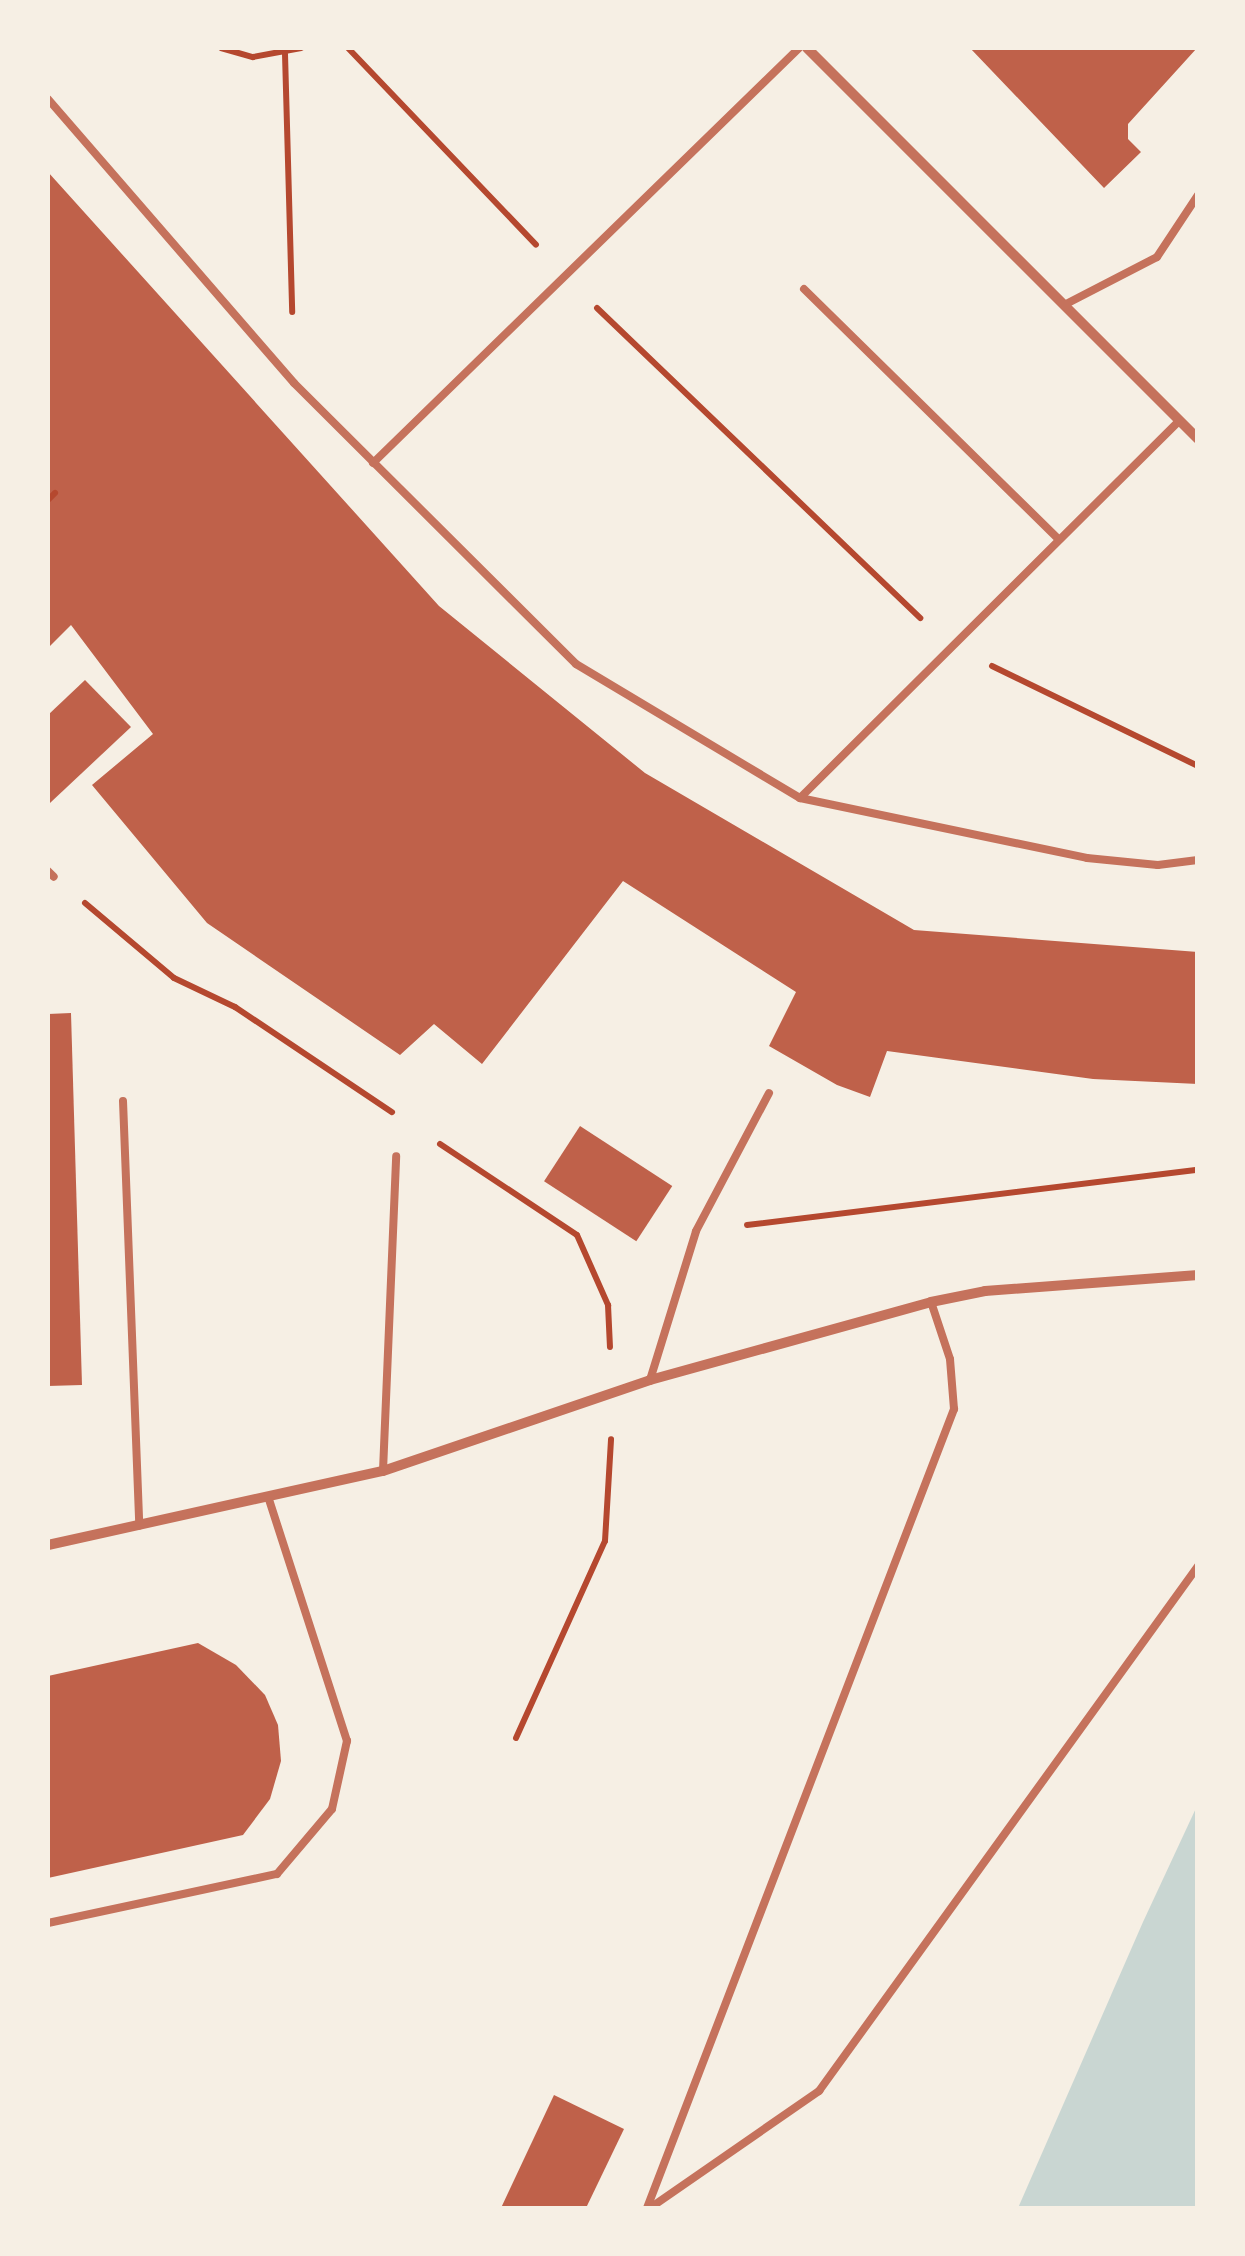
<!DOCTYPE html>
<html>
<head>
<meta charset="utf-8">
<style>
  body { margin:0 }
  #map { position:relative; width:1245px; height:2256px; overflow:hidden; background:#f6efe4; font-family:Lato,sans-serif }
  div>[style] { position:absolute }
  .water>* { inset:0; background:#c9d6d2 }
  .building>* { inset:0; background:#bf614a; transform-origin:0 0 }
  .path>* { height:6px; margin:-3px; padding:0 3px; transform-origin:3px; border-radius:3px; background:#b5482f }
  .service>* { height:8px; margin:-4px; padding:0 4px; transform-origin:4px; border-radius:4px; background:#c5725c }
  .minor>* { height:10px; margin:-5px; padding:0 5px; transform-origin:5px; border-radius:5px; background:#c5725c }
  span { translate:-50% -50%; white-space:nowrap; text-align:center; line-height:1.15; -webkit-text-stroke:8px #f6efe4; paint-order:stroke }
  .frame { position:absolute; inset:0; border:50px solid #f6efe4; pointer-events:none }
</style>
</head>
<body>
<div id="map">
  <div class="water">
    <div style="clip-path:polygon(1197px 1806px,1197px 2208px,1018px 2208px,1143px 1922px)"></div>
  </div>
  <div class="building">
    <div style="clip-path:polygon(970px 48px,1197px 48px,1128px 124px,1128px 139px,1141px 152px,1104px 188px)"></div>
    <div style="clip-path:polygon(48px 172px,439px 606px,645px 773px,914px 930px,1198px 952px,1198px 1084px,1093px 1079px,887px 1051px,870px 1097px,837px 1085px,769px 1046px,796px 992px,623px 881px,482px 1064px,434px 1024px,400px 1055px,207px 923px,92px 785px,153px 734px,71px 625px,48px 648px)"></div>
    <div style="clip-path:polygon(85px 680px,131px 727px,50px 803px,48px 715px)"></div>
    <div style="clip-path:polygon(71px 1013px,82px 1385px,48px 1386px,48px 1014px)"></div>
    <div style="left:580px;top:1126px;width:110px;height:66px;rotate:33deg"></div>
    <div style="clip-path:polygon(198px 1643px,236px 1665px,265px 1695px,278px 1725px,281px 1761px,270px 1799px,243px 1835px,48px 1878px,48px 1676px)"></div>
    <div style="clip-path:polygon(554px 2095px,624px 2129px,586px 2208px,501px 2208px)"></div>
  </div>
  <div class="path">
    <div style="left:221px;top:48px;width:33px;rotate:16deg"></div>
    <div style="left:253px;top:57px;width:49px;rotate:-10.6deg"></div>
    <div style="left:348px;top:48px;width:272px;rotate:46.3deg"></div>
    <div style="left:285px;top:54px;width:258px;rotate:88.4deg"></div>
    <div style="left:597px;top:308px;width:448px;rotate:43.8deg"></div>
    <div style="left:48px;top:500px;width:10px;rotate:-45deg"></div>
    <div style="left:992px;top:666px;width:229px;rotate:25.9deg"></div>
    <div style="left:85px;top:903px;width:116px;rotate:40.1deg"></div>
    <div style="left:174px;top:978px;width:68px;rotate:25.4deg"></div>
    <div style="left:235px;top:1007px;width:189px;rotate:33.8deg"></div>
    <div style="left:440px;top:1144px;width:164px;rotate:33.6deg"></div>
    <div style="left:577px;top:1235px;width:77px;rotate:66.1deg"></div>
    <div style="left:608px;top:1305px;width:42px;rotate:87.3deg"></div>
    <div style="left:747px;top:1225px;width:454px;rotate:-7deg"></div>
    <div style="left:516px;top:1738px;width:216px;rotate:-65.7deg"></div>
    <div style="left:605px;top:1541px;width:102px;rotate:-86.6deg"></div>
  </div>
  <div class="service">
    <div style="left:48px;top:99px;width:376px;rotate:49.1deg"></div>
    <div style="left:294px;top:383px;width:398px;rotate:44.9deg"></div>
    <div style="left:576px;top:664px;width:261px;rotate:30.9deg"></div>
    <div style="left:800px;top:798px;width:293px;rotate:11.8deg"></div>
    <div style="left:1087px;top:858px;width:71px;rotate:5.6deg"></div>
    <div style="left:1158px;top:865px;width:40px;rotate:-7.1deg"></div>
    <div style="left:804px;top:289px;width:355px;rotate:44.5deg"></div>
    <div style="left:1066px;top:304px;width:102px;rotate:-27.3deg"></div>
    <div style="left:1157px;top:257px;width:74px;rotate:-56.5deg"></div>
    <div style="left:373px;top:463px;width:595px;rotate:-44.25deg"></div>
    <div style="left:800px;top:798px;width:533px;rotate:-44.85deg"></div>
    <div style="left:48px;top:871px;width:8px;rotate:45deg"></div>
    <div style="left:123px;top:1101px;width:425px;rotate:87.8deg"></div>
    <div style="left:650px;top:1380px;width:156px;rotate:-72.8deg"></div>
    <div style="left:696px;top:1231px;width:156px;rotate:-62.1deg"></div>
    <div style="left:383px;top:1471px;width:315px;rotate:-87.6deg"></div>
    <div style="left:48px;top:1923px;width:234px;rotate:-12.1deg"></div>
    <div style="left:277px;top:1874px;width:85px;rotate:-49.8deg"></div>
    <div style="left:332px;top:1809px;width:70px;rotate:-77.6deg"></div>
    <div style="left:347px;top:1741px;width:254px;rotate:-107.9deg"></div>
    <div style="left:647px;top:2208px;width:856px;rotate:-68.98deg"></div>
    <div style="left:954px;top:1409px;width:50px;rotate:-94.6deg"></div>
    <div style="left:950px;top:1359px;width:60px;rotate:-108.4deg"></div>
    <div style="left:650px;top:2208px;width:206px;rotate:-34.7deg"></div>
    <div style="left:819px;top:2091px;width:648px;rotate:-54.17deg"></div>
  </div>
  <div class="minor">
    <div style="left:807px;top:48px;width:553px;rotate:45deg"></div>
    <div style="left:48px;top:1545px;width:343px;rotate:-12.5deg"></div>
    <div style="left:383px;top:1471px;width:282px;rotate:-18.8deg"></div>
    <div style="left:650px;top:1380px;width:292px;rotate:-15.5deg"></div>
    <div style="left:931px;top:1302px;width:55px;rotate:-11.5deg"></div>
    <div style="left:985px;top:1291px;width:214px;rotate:-4.3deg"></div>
  </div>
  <div class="frame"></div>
</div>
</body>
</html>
